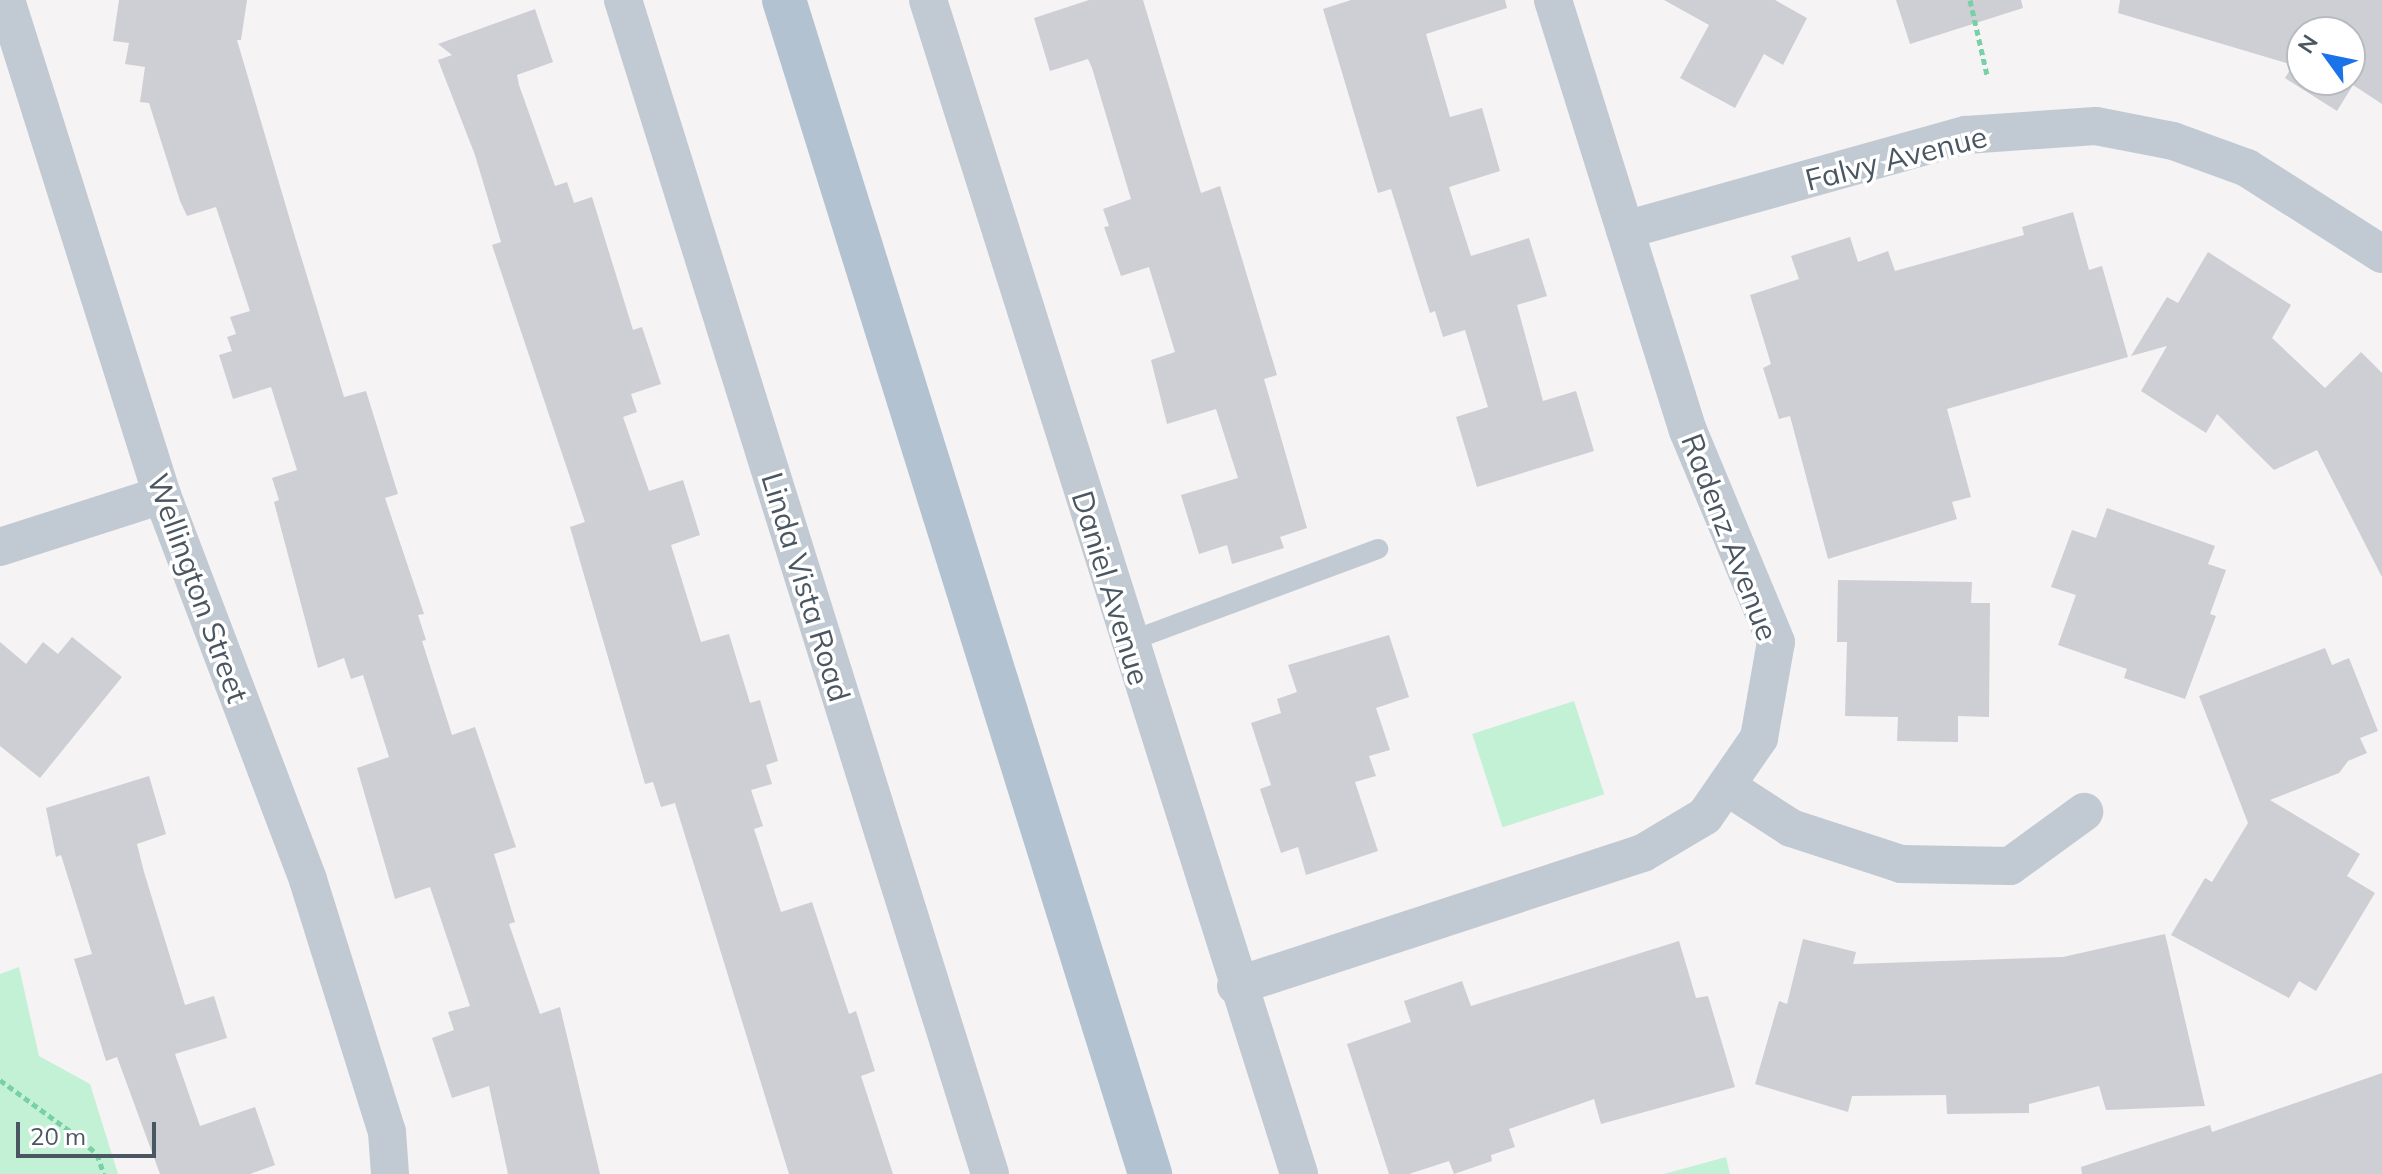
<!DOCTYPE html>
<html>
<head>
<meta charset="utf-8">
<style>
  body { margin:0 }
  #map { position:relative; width:2382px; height:1174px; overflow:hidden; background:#f5f3f3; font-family:Mulish,sans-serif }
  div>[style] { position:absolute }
  .green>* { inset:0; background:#c3f1d5; transform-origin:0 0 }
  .building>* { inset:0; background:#cdcfd5 }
  .path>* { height:5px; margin-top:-2.5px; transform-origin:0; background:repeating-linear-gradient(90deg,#7ad0a6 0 6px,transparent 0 10px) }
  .lane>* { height:20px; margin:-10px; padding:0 10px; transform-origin:10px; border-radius:10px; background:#c1cad2 }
  .street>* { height:38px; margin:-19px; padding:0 19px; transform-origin:19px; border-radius:19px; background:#c1cad2 }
  .primary>* { height:44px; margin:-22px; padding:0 22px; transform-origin:22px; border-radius:22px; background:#b3c2d1 }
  span { translate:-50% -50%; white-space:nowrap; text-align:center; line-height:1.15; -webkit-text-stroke:7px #fff; paint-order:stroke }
  .street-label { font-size:30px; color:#4a5661 }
  .north { position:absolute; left:2286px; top:16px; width:80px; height:80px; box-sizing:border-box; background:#fff; border:2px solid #b7bbc0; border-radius:50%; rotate:303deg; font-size:22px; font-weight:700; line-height:32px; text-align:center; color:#4a5661 }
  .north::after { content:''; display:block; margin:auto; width:28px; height:36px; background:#1a73e8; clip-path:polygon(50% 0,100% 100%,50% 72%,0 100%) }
  .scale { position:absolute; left:16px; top:1122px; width:140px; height:36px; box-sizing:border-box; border:4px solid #4a5661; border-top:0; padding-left:10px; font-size:24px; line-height:28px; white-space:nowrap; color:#4a5661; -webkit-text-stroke:6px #fff; paint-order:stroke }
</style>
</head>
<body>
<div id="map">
  <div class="green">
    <div style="left:1574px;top:701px;width:98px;height:107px;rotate:72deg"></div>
    <div style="clip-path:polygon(19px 967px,39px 1056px,90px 1084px,118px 1174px,0 1174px,0 974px)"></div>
    <div style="clip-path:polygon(1726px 1157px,1730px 1174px,1664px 1174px)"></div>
  </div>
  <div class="building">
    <div style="clip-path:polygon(119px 0,247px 0,241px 40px,237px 40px,295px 237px,344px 397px,366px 391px,398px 494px,385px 498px,424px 614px,418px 615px,426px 640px,422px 641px,452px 735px,475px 727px,516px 847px,494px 854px,515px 922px,509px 924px,540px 1014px,560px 1007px,600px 1174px,508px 1174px,489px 1086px,452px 1098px,432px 1038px,454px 1030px,448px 1012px,470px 1006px,430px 887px,395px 899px,357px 768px,389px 757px,363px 675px,351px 679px,344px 658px,318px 668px,274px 502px,279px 500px,272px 478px,297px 470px,271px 387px,233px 399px,219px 355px,232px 351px,227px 337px,236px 334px,230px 317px,250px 311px,216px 207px,187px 216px,180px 201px,149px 103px,140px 102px,145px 67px,125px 64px,129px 43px,113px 41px)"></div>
    <div style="clip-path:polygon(1089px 0,1143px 0,1201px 193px,1220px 186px,1277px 375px,1264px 379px,1307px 528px,1280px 537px,1284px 548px,1232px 564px,1227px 545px,1199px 554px,1181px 495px,1238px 478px,1216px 409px,1167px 424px,1151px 360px,1175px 352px,1149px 267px,1121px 276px,1104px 227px,1109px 226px,1103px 209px,1131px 199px,1092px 68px,1088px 59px,1050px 71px,1034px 18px)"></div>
    <div style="clip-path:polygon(1351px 0,1505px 0,1507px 8px,1426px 34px,1450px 117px,1482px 108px,1500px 171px,1449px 187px,1471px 256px,1529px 238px,1547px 296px,1517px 305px,1543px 401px,1576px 391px,1594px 451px,1477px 487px,1456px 417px,1488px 407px,1465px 330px,1443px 337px,1435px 311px,1430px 313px,1391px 189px,1378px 193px,1323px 9px)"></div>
    <div style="clip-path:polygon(1664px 0,1775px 0,1807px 18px,1783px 65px,1764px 54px,1735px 108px,1680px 78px,1709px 25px)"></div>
    <div style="clip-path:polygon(1896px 0,2021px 0,2023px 8px,1910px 44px)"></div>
    <div style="clip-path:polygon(evenodd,2120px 0,2382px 0,2382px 104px,2353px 85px,2337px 111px,2285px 78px,2293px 65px,2118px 13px,2120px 0,2302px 32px,2350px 32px,2350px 80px,2302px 80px,2302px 32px)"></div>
    <div style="clip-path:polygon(535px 9px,553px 62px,517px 75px,519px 85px,555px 186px,567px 182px,574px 203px,592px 197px,633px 330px,642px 327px,661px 384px,631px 394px,637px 412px,623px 417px,649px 491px,683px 480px,700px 535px,671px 545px,701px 642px,729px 634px,750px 703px,760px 700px,778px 761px,766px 765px,772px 784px,751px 790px,763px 826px,754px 829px,781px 912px,812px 902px,849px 1014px,856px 1011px,875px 1071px,861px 1076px,893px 1174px,789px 1174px,675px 803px,661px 807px,653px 782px,645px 784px,570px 527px,585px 522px,492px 245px,501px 242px,475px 155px,438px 60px,452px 55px,438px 44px)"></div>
    <div style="clip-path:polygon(2073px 212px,2089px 270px,2102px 266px,2128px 357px,1947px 409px,1971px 497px,1952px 502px,1957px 519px,1828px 559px,1790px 416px,1779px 419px,1763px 368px,1771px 364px,1750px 295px,1799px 279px,1791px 256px,1850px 237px,1858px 262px,1888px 251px,1895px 271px,2024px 235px,2022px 227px)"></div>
    <div style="clip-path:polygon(2208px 252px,2291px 305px,2272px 338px,2325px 388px,2361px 352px,2382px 373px,2382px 577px,2317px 450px,2274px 470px,2217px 414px,2206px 433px,2141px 391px,2167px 346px,2131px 356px,2167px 297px,2178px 303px)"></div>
    <div style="clip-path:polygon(2107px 508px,2215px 546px,2208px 564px,2226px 570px,2210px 614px,2216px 616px,2185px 699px,2124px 678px,2127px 669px,2058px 645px,2076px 595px,2051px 587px,2072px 530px,2096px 538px)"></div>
    <div style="clip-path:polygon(1838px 580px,1972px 582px,1971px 603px,1990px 603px,1989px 717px,1958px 716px,1958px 742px,1897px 741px,1898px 717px,1845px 716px,1847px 642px,1837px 642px)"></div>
    <div style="clip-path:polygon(1389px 635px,1409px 697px,1376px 708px,1390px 750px,1369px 756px,1376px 776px,1355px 782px,1378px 851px,1306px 875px,1298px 847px,1281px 853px,1260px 789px,1271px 785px,1251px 723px,1281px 713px,1277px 699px,1297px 692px,1288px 665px)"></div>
    <div style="clip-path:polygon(72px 637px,122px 677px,40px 778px,0 746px,0 642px,26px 664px,43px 642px,58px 654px)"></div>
    <div style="clip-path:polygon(2325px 648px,2332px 665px,2349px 658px,2378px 731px,2360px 738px,2367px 753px,2348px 761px,2339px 773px,2270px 800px,2360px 854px,2347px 876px,2375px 893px,2316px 991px,2299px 981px,2289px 998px,2171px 935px,2205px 878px,2212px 882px,2248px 823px,2199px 696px)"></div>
    <div style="clip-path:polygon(149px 776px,166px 834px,137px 844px,144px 872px,185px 1005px,214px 996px,227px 1038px,175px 1054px,200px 1126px,255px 1107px,275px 1165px,250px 1174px,160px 1174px,117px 1057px,106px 1061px,74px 959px,92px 954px,61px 855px,56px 857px,46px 808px)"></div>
    <div style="clip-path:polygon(2165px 934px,2205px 1106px,2106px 1110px,2099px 1086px,2029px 1104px,2029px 1113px,1947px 1114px,1946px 1095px,1852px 1096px,1848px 1112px,1755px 1084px,1779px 1001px,1787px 1004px,1803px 939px,1856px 952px,1853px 964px,2063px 957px)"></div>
    <div style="clip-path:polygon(1679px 941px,1696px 998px,1708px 996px,1735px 1087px,1601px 1124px,1594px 1099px,1509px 1129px,1515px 1147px,1491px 1155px,1492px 1161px,1454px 1174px,1449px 1161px,1409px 1174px,1389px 1174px,1347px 1044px,1411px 1022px,1404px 1001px,1462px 981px,1471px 1006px)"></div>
    <div style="clip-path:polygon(2382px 1073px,2382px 1174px,2082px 1174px,2081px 1167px,2210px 1125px,2212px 1132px)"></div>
  </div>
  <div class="path">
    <div style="left:1970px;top:0;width:77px;rotate:77.2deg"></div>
    <div style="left:0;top:1080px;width:92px;rotate:36.1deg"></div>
    <div style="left:74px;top:1134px;width:30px;rotate:41deg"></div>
    <div style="left:97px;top:1154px;width:21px;rotate:71deg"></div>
  </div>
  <div class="lane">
    <div style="left:1128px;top:642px;width:267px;rotate:-20.4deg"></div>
  </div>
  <div class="street">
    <div style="left:6px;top:0;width:519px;rotate:72.51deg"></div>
    <div style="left:162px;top:495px;width:412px;rotate:69.2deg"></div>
    <div style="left:308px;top:880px;width:264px;rotate:72.6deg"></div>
    <div style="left:387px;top:1132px;width:42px;rotate:85.9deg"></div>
    <div style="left:623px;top:0;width:1230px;rotate:72.64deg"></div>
    <div style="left:928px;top:0;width:1231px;rotate:72.46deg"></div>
    <div style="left:1625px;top:230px;width:354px;rotate:-15.6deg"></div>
    <div style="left:1966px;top:135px;width:130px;rotate:-4deg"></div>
    <div style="left:2096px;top:126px;width:78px;rotate:11deg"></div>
    <div style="left:2173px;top:141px;width:79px;rotate:20deg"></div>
    <div style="left:2247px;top:168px;width:160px;rotate:32.5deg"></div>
    <div style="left:0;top:547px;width:170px;rotate:-17.8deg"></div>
    <div style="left:1726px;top:786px;width:77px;rotate:32.9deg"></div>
    <div style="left:1791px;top:828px;width:116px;rotate:18.1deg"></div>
    <div style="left:1901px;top:864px;width:109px;rotate:1.1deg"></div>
    <div style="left:2010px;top:866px;width:92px;rotate:-36.1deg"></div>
    <div style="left:1236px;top:986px;width:428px;rotate:-18.1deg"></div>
    <div style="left:1643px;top:853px;width:72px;rotate:-30.8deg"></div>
    <div style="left:1705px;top:816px;width:95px;rotate:-55.3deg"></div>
    <div style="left:1759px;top:738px;width:97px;rotate:-80deg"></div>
    <div style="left:1776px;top:642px;width:229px;rotate:-112.6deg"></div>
    <div style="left:1688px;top:431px;width:452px;rotate:-107.4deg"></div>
  </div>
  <div class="primary">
    <div style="left:784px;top:0;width:1230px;rotate:72.68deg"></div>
  </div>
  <div class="street-label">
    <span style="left:1896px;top:158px;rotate:-14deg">Falvy Avenue</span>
    <span style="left:1730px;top:537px;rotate:69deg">Radenz Avenue</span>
    <span style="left:806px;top:587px;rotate:73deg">Linda Vista Road</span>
    <span style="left:198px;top:588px;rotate:70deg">Wellington Street</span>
    <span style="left:1111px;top:588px;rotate:73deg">Daniel Avenue</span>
  </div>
  <div class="north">N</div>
  <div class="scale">20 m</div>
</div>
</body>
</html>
